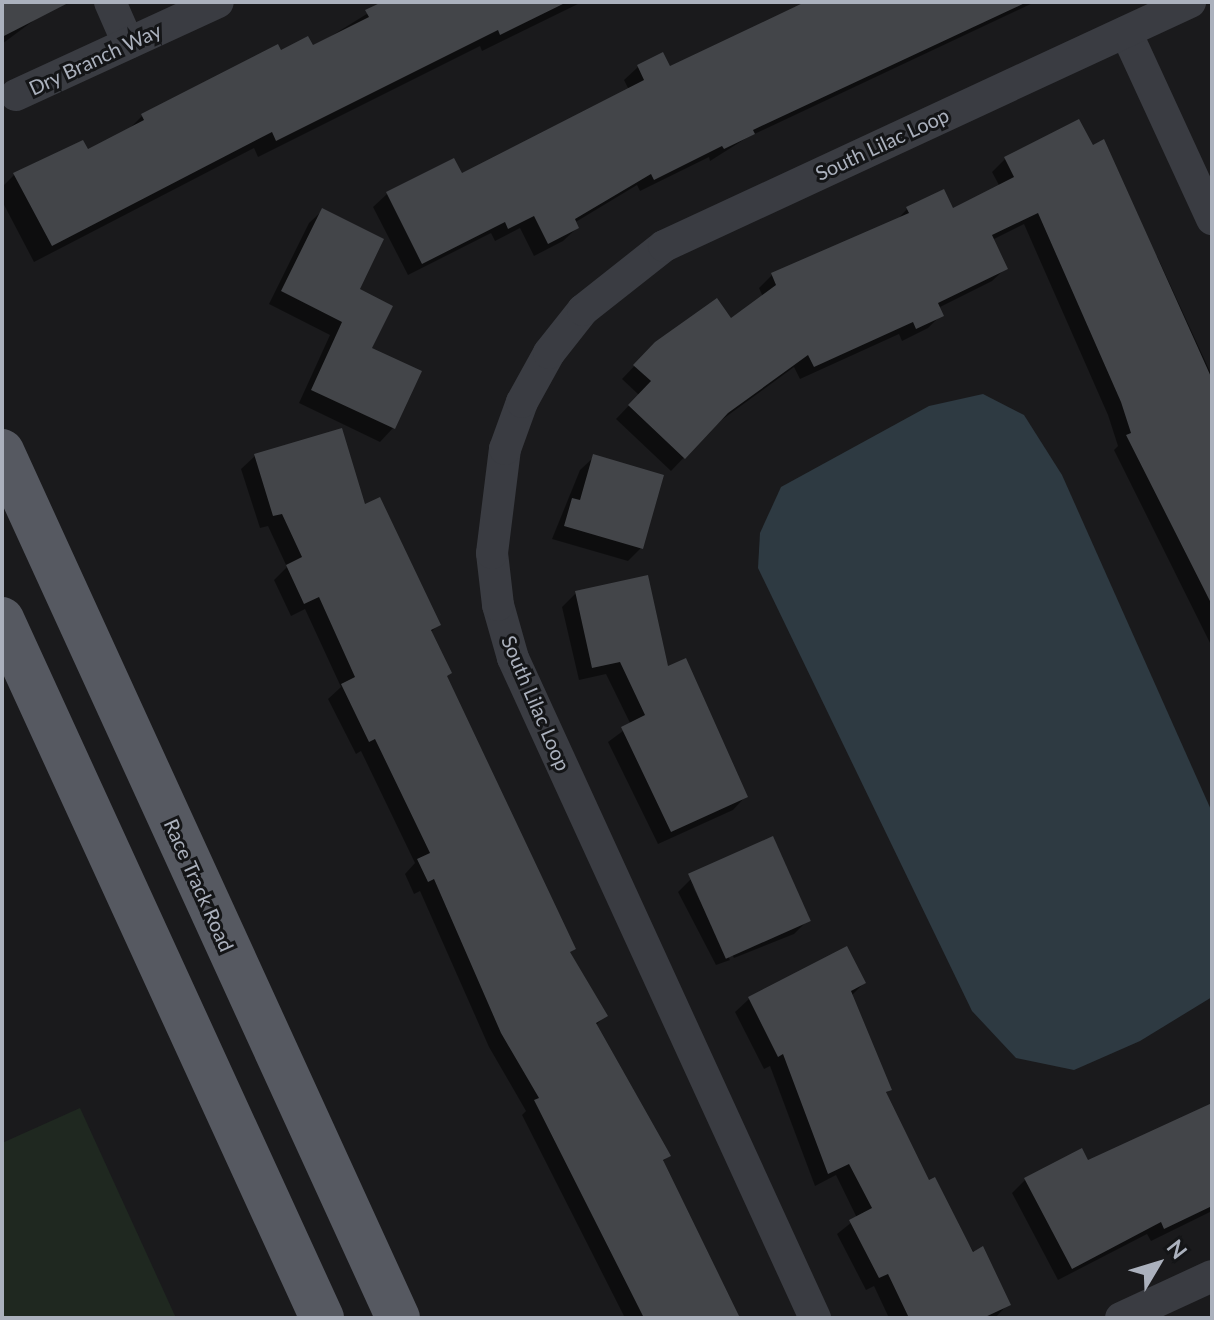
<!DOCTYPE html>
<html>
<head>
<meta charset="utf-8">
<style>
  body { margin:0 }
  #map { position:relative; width:1214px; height:1320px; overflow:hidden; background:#1a1a1c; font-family:Lato,sans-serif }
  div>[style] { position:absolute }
  .green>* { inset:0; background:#1f2820 }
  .water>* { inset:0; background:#2e3a42 }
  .shadow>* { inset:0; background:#0007 }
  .building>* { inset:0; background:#434549; transform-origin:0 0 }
  .street>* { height:32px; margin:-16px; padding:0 16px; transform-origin:16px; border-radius:16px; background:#3a3c42 }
  .primary>* { height:44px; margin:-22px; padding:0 22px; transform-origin:22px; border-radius:22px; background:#565961 }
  span { translate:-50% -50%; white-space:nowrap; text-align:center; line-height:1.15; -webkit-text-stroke:6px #141517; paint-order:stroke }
  .street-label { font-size:20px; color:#abb1bd }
  .frame { position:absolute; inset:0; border:4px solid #abb1bd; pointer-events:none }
  .north { position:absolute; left:1118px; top:1224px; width:80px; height:80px; -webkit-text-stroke:6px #141517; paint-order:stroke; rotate:52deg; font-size:22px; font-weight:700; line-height:32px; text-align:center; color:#abb1bd }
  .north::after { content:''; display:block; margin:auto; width:28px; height:36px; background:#abb1bd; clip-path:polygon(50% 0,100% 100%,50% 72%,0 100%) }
</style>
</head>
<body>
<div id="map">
  <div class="green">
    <div style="clip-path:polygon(80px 1108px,176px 1318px,2px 1318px,2px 1143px)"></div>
  </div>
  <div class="water">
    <div style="clip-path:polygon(983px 394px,1024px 415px,1062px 475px,1212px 812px,1212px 997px,1140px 1041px,1074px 1070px,1016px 1058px,972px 1011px,758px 568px,760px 533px,781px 487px,929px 406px)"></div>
  </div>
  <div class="shadow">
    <div style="clip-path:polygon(2px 2px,35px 2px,41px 15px,2px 44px)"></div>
    <div style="clip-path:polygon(386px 2px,582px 2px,482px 51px,480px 46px,258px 157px,254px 148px,34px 262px,2px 201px,2px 187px,15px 174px,87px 151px,127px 131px,142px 116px,280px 52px,312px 48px)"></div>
    <div style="clip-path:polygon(810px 2px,1035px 2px,748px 137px,710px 161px,709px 157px,640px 191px,637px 185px,574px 223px,577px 228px,563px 241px,534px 256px,520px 228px,495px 241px,491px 233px,408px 275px,373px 207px,387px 194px,453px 161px,461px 176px,629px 90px,624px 80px,638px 67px,669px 69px)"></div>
    <div style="clip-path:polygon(1005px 159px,1151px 258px,1157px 256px,1212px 376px,1212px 647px,1114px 450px,1118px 446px,1108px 415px,1024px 224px,992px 240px,1006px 268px,992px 281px,938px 308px,941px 315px,928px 328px,902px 341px,899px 334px,800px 379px,794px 367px,716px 424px,671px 471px,616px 419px,639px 395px,622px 379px,642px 358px,731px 321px,763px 297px,759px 288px,772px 275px,896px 221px,907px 209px,952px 211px,1000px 187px,992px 172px)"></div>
    <div style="clip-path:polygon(323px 210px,357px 289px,370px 349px,419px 372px,393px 428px,380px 442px,299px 403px,330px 335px,269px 304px,309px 223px)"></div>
    <div style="clip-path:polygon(255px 456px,364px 506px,438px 625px,430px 633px,445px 678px,568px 953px,605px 1016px,595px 1026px,669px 1156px,662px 1162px,739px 1318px,625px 1318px,522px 1115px,526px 1111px,489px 1047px,420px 891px,414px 894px,405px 874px,415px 863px,361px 751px,356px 754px,328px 699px,341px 687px,305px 609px,291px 616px,274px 580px,287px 567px,268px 526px,260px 528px,241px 469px)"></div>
    <div style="clip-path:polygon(594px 457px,641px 548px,628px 561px,552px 539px,580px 470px)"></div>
    <div style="clip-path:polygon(576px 593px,667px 669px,746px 796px,733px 810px,658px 844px,608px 742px,631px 725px,606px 674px,579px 680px,562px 607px)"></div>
    <div style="clip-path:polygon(691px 879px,807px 921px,794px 934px,734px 958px,690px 881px,730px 960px,716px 965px,678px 892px)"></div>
    <div style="clip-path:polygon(846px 949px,864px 983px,851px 996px,890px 1089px,885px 1094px,928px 1182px,1008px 1304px,995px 1318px,889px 1318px,874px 1286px,866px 1290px,837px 1234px,857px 1218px,836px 1175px,815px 1186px,770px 1066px,764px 1069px,735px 1012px,749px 999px)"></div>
    <div style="clip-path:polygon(1212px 1104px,1212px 1211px,1151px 1241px,1147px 1234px,1058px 1280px,1012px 1193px,1026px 1179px,1087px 1162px)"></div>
  </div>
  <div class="building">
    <div style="clip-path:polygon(2px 2px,70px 2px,2px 37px)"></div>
    <div style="clip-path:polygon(382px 2px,567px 2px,500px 35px,498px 30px,276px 141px,272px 132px,52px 246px,13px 173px,83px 140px,88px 149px,144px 120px,141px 114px,278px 44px,281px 50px,308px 36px,313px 45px,369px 17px,365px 10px)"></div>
    <div style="clip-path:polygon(805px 2px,1027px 2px,753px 130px,755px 134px,724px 149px,722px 146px,654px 180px,651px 174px,575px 219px,579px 228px,548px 244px,534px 216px,508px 229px,505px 222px,422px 264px,386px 192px,454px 158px,462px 173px,644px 80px,637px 65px,663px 52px,670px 66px)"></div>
    <div style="clip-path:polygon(1079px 119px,1093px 145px,1104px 139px,1212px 379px,1212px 605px,1126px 435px,1131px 433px,1121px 402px,1038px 213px,992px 235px,1008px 269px,938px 303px,944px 316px,916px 329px,913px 322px,814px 367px,808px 355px,728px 413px,685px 459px,628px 405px,651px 381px,633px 365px,655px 342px,717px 298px,731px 318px,776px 285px,771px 273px,909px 213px,906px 207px,944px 189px,953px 208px,1014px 177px,1004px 157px)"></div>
    <div style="clip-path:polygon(322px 208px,384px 239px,360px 289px,393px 306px,372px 348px,422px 371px,395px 429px,311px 390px,342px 322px,281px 291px)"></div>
    <div style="clip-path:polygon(342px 428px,365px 504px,380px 497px,430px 602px,441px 625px,431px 630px,452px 673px,447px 676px,576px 949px,570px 952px,608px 1016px,596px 1023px,671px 1156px,663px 1160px,740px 1318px,644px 1318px,534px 1100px,539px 1098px,501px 1033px,434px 879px,428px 882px,417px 859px,430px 853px,375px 739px,369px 742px,341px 684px,355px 677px,319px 597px,304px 604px,286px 565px,302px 557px,282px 514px,273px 516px,254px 454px)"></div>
    <div style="clip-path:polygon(593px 454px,664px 475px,643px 549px,564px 526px,572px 498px,580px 500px)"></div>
    <div style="clip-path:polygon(648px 575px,668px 666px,686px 658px,748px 797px,671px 832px,621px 727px,645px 715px,620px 662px,592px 668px,575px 591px)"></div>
    <div style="left:773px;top:836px;width:93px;height:93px;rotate:66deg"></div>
    <div style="clip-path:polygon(847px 946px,866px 983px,851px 991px,892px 1090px,886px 1092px,929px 1180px,935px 1177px,973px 1252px,983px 1246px,1011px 1305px,983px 1318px,909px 1318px,888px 1274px,879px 1278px,849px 1220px,872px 1208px,849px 1164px,828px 1174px,783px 1054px,778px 1057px,748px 997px)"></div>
    <div style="clip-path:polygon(1212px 1103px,1212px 1206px,1164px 1229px,1161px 1222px,1072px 1269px,1024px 1178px,1082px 1148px,1088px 1160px)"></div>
  </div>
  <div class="street">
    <div style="left:110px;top:2px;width:45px;rotate:66.3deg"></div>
    <div style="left:1126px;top:32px;width:206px;rotate:65.3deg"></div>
    <div style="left:16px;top:95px;width:222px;rotate:-24.7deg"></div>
    <div style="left:815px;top:1318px;width:726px;rotate:-114.59deg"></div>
    <div style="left:513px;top:658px;width:55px;rotate:-105.8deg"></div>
    <div style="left:498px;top:605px;width:52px;rotate:-96.6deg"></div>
    <div style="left:492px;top:553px;width:105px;rotate:-82.9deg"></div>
    <div style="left:505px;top:449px;width:50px;rotate:-70.1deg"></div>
    <div style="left:522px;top:402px;width:56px;rotate:-61.1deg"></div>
    <div style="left:549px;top:353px;width:55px;rotate:-51.7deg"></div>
    <div style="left:583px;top:310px;width:103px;rotate:-38.3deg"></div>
    <div style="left:664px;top:246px;width:580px;rotate:-24.89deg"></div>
    <div style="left:1121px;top:1318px;width:100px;rotate:-24.8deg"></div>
  </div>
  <div class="primary">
    <div style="left:2px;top:451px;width:953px;rotate:65.45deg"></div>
    <div style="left:2px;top:619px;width:769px;rotate:65.4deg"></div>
  </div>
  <div class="street-label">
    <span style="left:95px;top:59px;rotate:-25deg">Dry Branch Way</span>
    <span style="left:882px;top:144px;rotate:-25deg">South Lilac Loop</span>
    <span style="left:536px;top:703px;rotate:67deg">South Lilac Loop</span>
    <span style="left:199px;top:885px;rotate:66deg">Race Track Road</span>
  </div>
  <div class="frame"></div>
  <div class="north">N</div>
</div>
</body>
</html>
